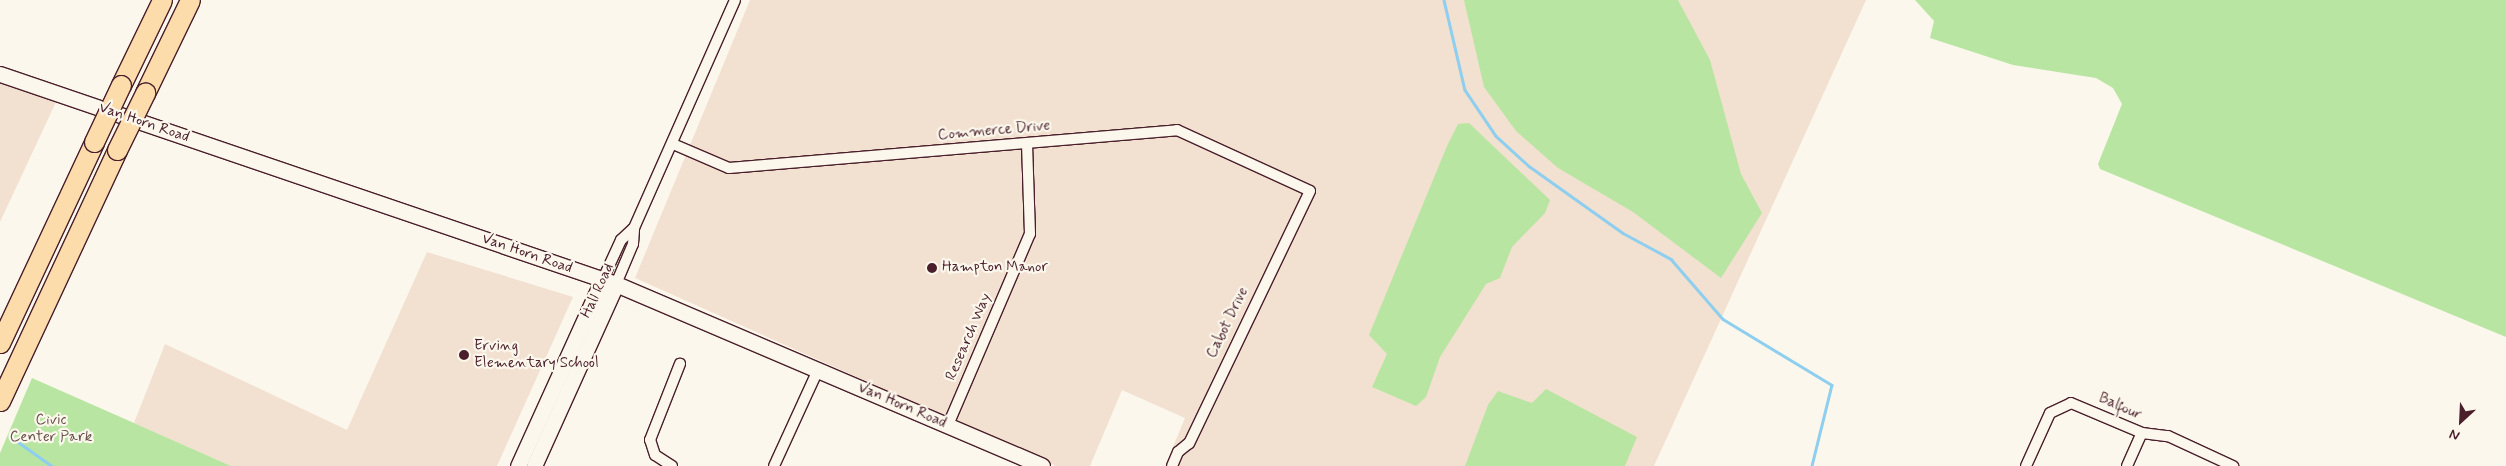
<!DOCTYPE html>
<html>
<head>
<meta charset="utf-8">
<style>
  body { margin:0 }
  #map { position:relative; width:2506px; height:466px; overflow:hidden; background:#fbf7ec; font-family:Mynerve,sans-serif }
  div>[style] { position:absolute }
  .built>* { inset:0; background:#f2e1d0 }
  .green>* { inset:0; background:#b9e5a2 }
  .stream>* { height:2.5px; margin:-1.25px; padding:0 1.25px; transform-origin:1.25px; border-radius:1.25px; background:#8eceef }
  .roads { filter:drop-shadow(1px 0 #4a1f2b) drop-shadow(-1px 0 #4a1f2b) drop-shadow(0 1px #4a1f2b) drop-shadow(0 -1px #4a1f2b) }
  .street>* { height:10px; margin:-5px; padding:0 5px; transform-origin:5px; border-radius:5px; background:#fbf7ec }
  .secondary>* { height:15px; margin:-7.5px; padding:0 7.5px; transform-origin:7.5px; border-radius:7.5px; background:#fbf7ec }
  .highway>* { height:19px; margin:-9.5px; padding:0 9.5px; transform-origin:9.5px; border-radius:9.5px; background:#fddcac }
  .bridges { filter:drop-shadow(1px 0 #4a1f2b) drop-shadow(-1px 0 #4a1f2b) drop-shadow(0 1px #4a1f2b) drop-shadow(0 -1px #4a1f2b) }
  .highway-bridge>* { height:19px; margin:-9.5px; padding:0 9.5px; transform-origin:9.5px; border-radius:9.5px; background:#fddcac }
  .dots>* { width:14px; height:14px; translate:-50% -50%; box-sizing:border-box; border:2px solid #fbf7ec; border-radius:50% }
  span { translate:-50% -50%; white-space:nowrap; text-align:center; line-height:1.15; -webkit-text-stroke:4.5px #fbf7ec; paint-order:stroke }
  .street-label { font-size:15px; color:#4a1f2b }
  .poi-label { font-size:15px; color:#4a1f2b }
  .left { translate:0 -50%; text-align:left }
  .park-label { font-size:15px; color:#665049 }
  .north { position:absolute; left:2436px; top:396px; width:50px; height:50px; -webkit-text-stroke:4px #fbf7ec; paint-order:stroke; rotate:205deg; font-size:14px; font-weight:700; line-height:20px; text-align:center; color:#4a1f2b }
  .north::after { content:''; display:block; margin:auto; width:18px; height:22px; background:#4a1f2b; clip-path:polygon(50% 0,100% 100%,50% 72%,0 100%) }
</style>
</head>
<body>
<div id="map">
  <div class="built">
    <div style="clip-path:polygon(750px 0,1866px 0,1654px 466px,1165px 466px,1185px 418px,1122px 390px,1090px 466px,1056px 466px,635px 278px)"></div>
    <div style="clip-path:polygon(0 83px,56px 102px,0 222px)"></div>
    <div style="clip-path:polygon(427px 252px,573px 297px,497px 466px,231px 466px,134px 423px,165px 344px,347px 430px)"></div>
  </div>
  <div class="green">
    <div style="clip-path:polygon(1464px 0,1678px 0,1710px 60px,1741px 174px,1762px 213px,1721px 278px,1633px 212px,1558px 168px,1516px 131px,1484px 87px)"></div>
    <div style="clip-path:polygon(1915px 0,2506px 0,2506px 337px,2100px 169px,2098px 164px,2122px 104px,2113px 88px,2096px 78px,2013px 65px,1930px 38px,1934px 21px)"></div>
    <div style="clip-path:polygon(1469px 123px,1550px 200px,1545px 213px,1512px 247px,1500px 278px,1486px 284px,1440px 357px,1426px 397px,1416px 406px,1372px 387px,1387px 354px,1369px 335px,1447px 146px,1458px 124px)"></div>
    <div style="clip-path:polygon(32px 378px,134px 423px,231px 466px,0 466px,0 453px)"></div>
    <div style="clip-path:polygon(1546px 389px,1637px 437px,1625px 466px,1465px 466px,1488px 405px,1498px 391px,1532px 403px)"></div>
  </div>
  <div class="stream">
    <div style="left:1444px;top:0;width:92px;rotate:76.9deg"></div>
    <div style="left:1465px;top:90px;width:55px;rotate:56deg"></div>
    <div style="left:1496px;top:136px;width:45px;rotate:42.3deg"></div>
    <div style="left:1529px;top:166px;width:115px;rotate:35.5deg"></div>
    <div style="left:1623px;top:233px;width:55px;rotate:28.4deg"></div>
    <div style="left:1671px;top:259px;width:79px;rotate:49.1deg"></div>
    <div style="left:1723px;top:319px;width:127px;rotate:31.2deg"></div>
    <div style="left:1832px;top:385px;width:83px;rotate:103.9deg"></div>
    <div style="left:14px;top:439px;width:47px;rotate:35.4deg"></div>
  </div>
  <div class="roads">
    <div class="street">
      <div style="left:673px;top:144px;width:61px;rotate:23.2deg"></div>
      <div style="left:729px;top:168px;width:450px;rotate:-4.8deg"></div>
      <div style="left:1177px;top:130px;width:146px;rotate:24.6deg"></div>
      <div style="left:1310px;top:191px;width:280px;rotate:115.6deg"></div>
      <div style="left:1189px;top:443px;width:14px;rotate:141deg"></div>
      <div style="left:1178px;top:452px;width:15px;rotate:113deg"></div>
      <div style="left:603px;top:279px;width:43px;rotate:-65.2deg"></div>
      <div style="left:621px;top:240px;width:18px;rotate:-43deg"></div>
      <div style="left:634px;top:228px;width:249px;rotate:-66.1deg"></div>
      <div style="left:616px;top:284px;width:43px;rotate:-67deg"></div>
      <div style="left:633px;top:244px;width:16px;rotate:-86deg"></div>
      <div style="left:948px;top:425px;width:208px;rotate:-66.8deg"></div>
      <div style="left:1030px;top:234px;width:90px;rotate:-91.9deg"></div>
      <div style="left:672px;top:466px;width:20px;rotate:-147deg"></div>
      <div style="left:655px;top:455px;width:16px;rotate:-108deg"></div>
      <div style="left:650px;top:440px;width:82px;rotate:-68.5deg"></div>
      <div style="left:774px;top:466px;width:106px;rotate:-65.4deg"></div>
      <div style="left:2026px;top:466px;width:58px;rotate:-65.6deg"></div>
      <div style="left:2050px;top:413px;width:23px;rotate:-25deg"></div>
      <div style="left:2071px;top:403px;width:77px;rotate:22.9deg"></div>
      <div style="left:2142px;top:433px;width:26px;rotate:7deg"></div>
      <div style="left:2168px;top:436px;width:72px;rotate:24.8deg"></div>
      <div style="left:2127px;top:466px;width:36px;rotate:-66deg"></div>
    </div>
    <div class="secondary">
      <div style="left:0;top:74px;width:651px;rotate:18.82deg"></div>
      <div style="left:616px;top:284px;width:463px;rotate:23.1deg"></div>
      <div style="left:518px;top:466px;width:205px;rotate:-65.6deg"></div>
      <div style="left:534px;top:466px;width:200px;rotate:-65.7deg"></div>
    </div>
    <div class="highway">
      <div style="left:121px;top:85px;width:94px;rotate:-64.2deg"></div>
      <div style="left:145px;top:93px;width:103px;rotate:-64.2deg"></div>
      <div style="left:0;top:343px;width:222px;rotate:-64.9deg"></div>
      <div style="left:0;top:401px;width:277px;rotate:-65deg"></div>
    </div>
  </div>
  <div class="bridges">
    <div class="highway-bridge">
      <div style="left:94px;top:142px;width:63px;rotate:-64.7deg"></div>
      <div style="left:117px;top:150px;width:64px;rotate:-63.8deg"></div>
    </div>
  </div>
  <div class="dots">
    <div style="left:932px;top:268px;background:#4a1f2b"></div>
    <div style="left:464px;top:355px;background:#4a1f2b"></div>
  </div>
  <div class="street-label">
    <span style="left:144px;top:123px;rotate:19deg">Van Horn Road</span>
    <span style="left:994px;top:131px;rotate:-5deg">Commerce Drive</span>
    <span style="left:527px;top:254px;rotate:19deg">Van Horn Road</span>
    <span style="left:598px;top:291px;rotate:-65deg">Hall Road</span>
    <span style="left:1228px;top:323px;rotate:-64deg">Cabot Drive</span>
    <span style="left:969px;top:337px;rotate:-67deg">Research Way</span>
    <span style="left:902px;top:406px;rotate:23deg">Van Horn Road</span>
    <span style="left:2120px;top:407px;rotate:24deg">Balfour</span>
  </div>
  <div class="poi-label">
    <span class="left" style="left:942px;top:268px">Hampton Manor</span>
    <span class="left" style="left:474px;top:355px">Erving<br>Elementary School</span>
  </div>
  <div class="park-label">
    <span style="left:51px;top:429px">Civic<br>Center Park</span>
  </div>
  <div class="north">N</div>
</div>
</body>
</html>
